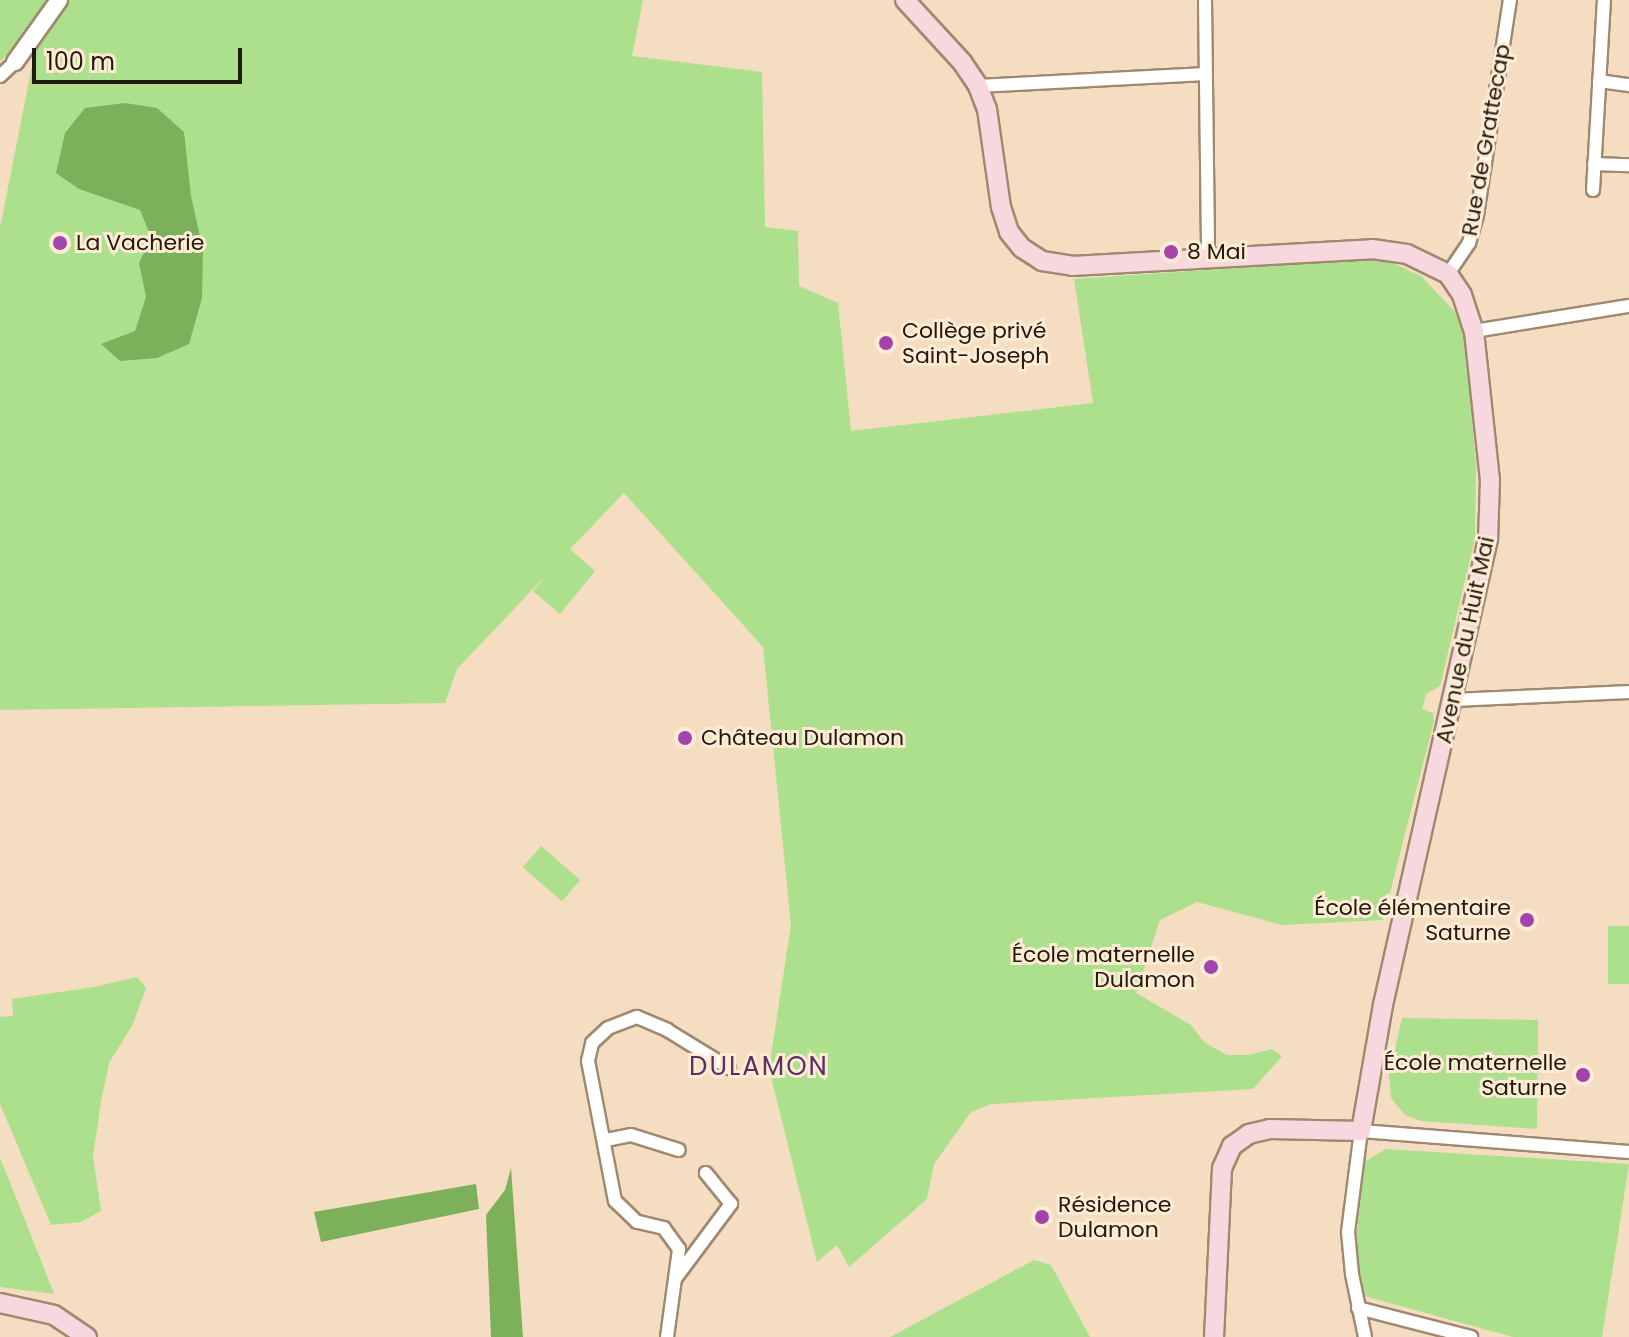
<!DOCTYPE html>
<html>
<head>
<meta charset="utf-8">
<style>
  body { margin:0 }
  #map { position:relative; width:1629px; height:1337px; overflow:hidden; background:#f4ddc1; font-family:Poppins,sans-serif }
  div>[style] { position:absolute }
  .green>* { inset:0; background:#ade08c; transform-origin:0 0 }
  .forest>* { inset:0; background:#7db05a }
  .roads { filter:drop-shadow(2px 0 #9f896f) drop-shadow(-2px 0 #9f896f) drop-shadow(0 2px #9f896f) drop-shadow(0 -2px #9f896f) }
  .minor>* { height:12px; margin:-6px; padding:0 6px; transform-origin:6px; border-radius:6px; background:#fff }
  .tertiary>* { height:16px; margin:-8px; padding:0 8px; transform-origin:8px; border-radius:8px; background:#fff }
  .secondary>* { height:18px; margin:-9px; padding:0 9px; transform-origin:9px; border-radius:9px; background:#f8d8df }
  .dots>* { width:22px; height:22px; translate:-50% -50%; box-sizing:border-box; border:4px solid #feebd4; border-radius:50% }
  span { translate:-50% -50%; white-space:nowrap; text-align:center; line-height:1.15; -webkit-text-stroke:6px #feebd4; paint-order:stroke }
  .street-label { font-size:22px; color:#22190f }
  .poi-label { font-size:22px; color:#22190f }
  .left { translate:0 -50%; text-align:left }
  .right { translate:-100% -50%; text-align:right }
  .quarter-label { font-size:26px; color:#5d2e61; letter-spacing:2px }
  .scale { position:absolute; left:32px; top:48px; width:210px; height:36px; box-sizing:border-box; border:4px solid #22190f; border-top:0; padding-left:10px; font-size:24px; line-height:28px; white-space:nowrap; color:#22190f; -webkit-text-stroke:6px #feebd4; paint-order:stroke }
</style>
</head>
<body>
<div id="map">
  <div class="green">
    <div style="clip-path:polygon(0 0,643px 0,632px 56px,762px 72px,765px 227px,798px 231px,799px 286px,838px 303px,851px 431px,1093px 403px,1074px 279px,1353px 260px,1391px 262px,1421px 276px,1455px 312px,1465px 341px,1476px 465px,1475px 538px,1440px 686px,1426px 694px,1422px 709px,1433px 713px,1434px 721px,1383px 920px,1282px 925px,1197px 902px,1160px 920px,1136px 993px,1191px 1025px,1204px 1042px,1227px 1055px,1249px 1055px,1272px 1049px,1282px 1056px,1253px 1089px,992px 1104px,971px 1112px,934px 1164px,927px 1199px,849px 1267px,837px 1245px,817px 1262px,769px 1069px,791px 925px,763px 647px,624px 493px,570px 549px,595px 571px,560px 614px,533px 591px,550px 571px,457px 669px,445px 703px,0 710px,0 228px,34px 56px,10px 51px,0 62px)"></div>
    <div style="left:541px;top:846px;width:52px;height:28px;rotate:41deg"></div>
    <div style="left:1608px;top:926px;width:21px;height:58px"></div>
    <div style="clip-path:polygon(137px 977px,146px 988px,133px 1024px,109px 1063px,101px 1102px,93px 1156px,101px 1211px,81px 1222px,51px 1225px,0 1104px,0 1017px,13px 1016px,12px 999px,94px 987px)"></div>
    <div style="clip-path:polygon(1402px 1018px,1538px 1020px,1537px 1129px,1421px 1121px,1405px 1115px,1391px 1098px,1389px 1075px)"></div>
    <div style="clip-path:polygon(1386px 1149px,1629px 1164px,1602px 1337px,1513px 1337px,1364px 1296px,1356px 1243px,1364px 1162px)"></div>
    <div style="clip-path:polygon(0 1158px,21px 1210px,54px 1294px,0 1287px)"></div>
    <div style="clip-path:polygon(1034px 1260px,1051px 1265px,1090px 1337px,890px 1337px)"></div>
  </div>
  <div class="forest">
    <div style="clip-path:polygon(125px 103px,157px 108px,184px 132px,191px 196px,203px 250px,202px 298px,189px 344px,157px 358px,120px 361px,101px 344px,135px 331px,146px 297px,139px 263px,151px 237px,140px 210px,79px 189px,56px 173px,65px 133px,85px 108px)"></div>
    <div style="clip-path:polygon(511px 1168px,523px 1337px,491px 1337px,486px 1215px,505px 1190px)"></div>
    <div style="clip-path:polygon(476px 1184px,479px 1209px,321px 1242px,314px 1212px)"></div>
  </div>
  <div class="roads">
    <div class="minor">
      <div style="left:1205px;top:0;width:257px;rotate:89.3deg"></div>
      <div style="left:0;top:76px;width:21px;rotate:-43deg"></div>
      <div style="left:1599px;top:81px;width:30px;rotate:8deg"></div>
      <div style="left:978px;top:86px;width:228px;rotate:-3deg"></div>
      <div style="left:1594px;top:164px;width:35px;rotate:2deg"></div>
      <div style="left:1593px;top:190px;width:190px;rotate:-86.7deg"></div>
      <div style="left:1448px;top:274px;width:37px;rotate:-56deg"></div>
      <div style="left:1469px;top:243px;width:29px;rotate:-74deg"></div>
      <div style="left:1477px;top:215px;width:218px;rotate:-81.3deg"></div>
      <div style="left:1474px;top:331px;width:157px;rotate:-9.2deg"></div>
      <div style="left:1454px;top:700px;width:175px;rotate:-2.6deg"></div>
      <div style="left:606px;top:1140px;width:25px;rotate:-11deg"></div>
      <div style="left:631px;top:1135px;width:50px;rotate:17.4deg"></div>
      <div style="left:675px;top:1279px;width:94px;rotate:-53.3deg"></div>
      <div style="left:731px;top:1204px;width:40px;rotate:-129deg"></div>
      <div style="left:1358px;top:1308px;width:117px;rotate:14.4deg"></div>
      <div style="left:667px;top:1337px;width:89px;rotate:-82.2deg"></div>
      <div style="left:679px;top:1249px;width:26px;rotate:-126deg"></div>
      <div style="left:664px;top:1228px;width:28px;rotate:-167deg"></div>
      <div style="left:637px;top:1222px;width:30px;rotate:-136deg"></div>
      <div style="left:615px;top:1201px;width:143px;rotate:-100.9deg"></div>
      <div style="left:588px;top:1061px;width:18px;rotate:-77deg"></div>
      <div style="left:592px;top:1043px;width:22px;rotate:-43deg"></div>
      <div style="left:608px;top:1028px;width:31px;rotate:-21deg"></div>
      <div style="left:637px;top:1017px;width:33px;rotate:23deg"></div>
      <div style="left:667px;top:1030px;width:73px;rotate:31.5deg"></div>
      <div style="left:1365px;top:1337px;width:64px;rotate:-101.7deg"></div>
      <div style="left:1352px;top:1274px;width:42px;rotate:-95.4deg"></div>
      <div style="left:1348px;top:1232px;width:102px;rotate:-82.7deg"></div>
      <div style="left:1361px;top:1131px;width:269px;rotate:4.5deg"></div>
    </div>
    <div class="tertiary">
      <div style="left:15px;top:62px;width:76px;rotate:-54.6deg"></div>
    </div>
    <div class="secondary">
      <div style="left:905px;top:0;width:84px;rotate:47.4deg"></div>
      <div style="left:962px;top:62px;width:29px;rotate:56deg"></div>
      <div style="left:978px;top:86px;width:25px;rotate:69deg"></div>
      <div style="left:987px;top:109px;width:99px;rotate:81.9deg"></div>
      <div style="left:1001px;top:207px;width:26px;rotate:72deg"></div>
      <div style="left:1009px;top:232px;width:21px;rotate:51deg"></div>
      <div style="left:1022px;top:248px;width:24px;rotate:33deg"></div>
      <div style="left:1042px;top:261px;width:30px;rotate:9deg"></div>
      <div style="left:1072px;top:266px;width:300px;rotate:-3.2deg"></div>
      <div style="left:1372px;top:249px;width:35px;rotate:8deg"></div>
      <div style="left:1407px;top:254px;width:46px;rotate:26deg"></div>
      <div style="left:1448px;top:274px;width:25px;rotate:56deg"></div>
      <div style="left:1462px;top:295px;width:38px;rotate:72deg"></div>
      <div style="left:1474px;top:331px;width:150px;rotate:83.9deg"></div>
      <div style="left:1490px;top:480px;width:59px;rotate:91.9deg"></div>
      <div style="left:1488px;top:539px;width:478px;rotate:102.7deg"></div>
      <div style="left:1383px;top:1005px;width:128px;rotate:99.9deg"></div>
      <div style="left:1361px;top:1131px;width:91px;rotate:-178.7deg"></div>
      <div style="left:1270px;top:1129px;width:22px;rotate:167deg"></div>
      <div style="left:1249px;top:1134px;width:21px;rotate:145deg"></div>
      <div style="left:1232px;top:1146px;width:24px;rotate:114deg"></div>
      <div style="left:1222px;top:1168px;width:169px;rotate:92.7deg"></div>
      <div style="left:0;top:1303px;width:55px;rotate:12.5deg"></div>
      <div style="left:54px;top:1315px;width:40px;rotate:34deg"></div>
    </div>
  </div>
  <div class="dots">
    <div style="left:60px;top:243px;background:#a344ac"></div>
    <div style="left:1171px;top:252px;background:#a344ac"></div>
    <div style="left:886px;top:343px;background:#a344ac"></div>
    <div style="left:685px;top:738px;background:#a344ac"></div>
    <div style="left:1527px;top:920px;background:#a344ac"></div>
    <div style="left:1211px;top:967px;background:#a344ac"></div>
    <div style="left:1583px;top:1075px;background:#a344ac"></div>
    <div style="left:1042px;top:1217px;background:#a344ac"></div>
  </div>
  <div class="street-label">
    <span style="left:1486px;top:140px;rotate:-80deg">Rue de Grattecap</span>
    <span style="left:1465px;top:640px;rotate:-78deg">Avenue du Huit Mai</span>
  </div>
  <div class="poi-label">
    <span class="left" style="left:76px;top:243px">La Vacherie</span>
    <span class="left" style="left:1187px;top:252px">8 Mai</span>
    <span class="left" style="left:902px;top:343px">Collège privé<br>Saint-Joseph</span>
    <span class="left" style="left:701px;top:738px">Château Dulamon</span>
    <span class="right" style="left:1511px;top:920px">École élémentaire<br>Saturne</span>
    <span class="right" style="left:1195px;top:967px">École maternelle<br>Dulamon</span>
    <span class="right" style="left:1567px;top:1075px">École maternelle<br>Saturne</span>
    <span class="left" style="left:1058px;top:1217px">Résidence<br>Dulamon</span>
  </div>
  <div class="quarter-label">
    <span style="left:759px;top:1067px">DULAMON</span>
  </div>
  <div class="scale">100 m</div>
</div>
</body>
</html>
